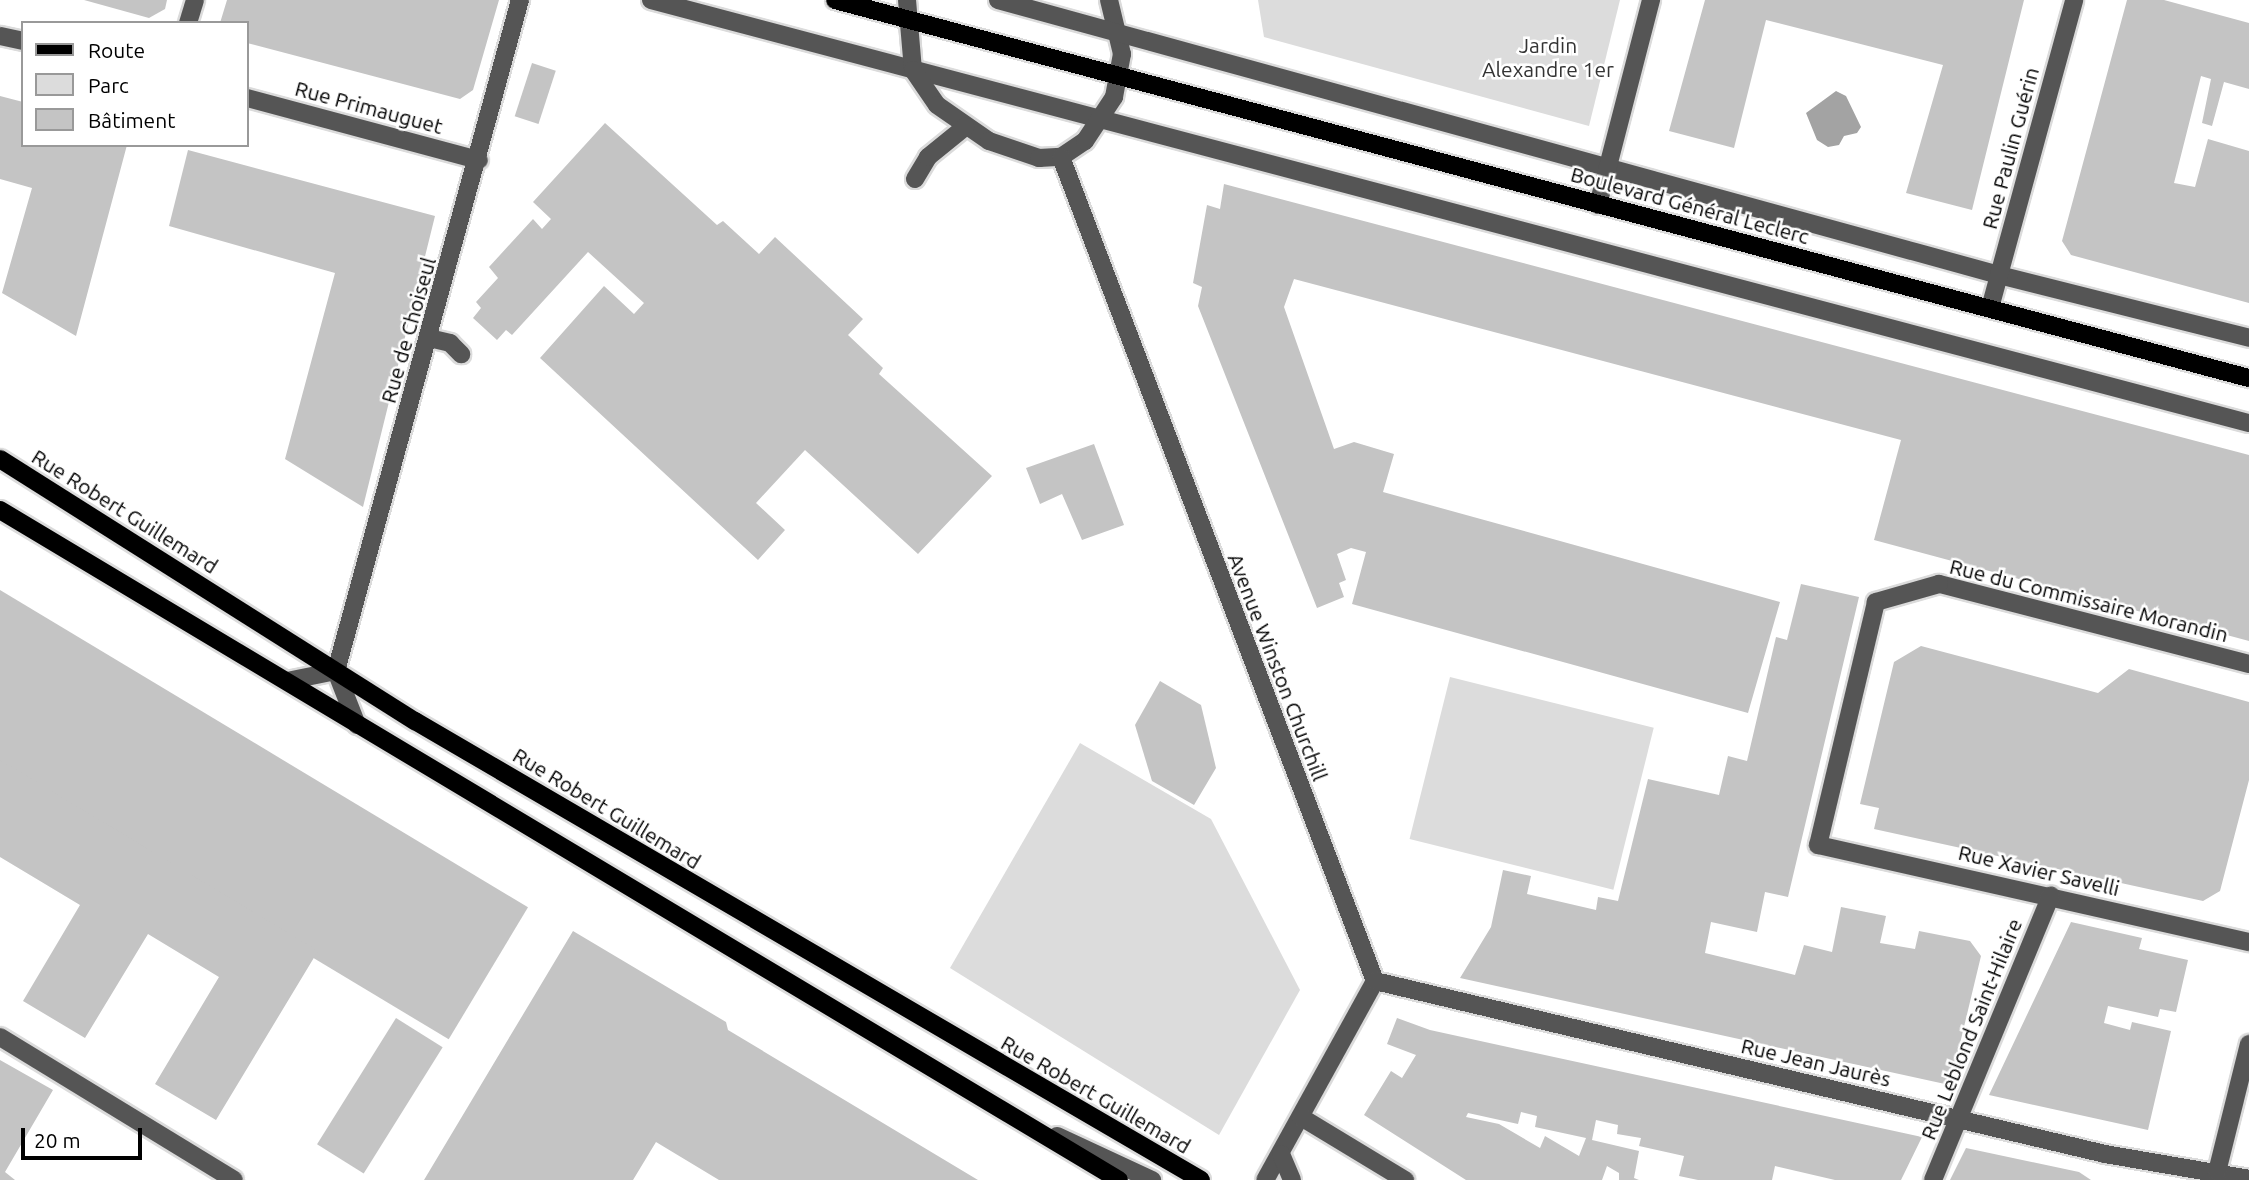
<!DOCTYPE html>
<html>
<head>
<meta charset="utf-8">
<style>
  body { margin:0 }
  #map { position:relative; width:2249px; height:1180px; overflow:hidden; background:#fff; font-family:Ubuntu,sans-serif }
  div>[style] { position:absolute }
  .green>* { inset:0; background:#dcdcdc; transform-origin:0 0 }
  .water>* { inset:0; background:#a3a3a3 }
  .building>* { inset:0; background:#c4c4c4; transform-origin:0 0 }
  .roads { filter:drop-shadow(2px 0 #dbdbdb) drop-shadow(-2px 0 #dbdbdb) drop-shadow(0 2px #dbdbdb) drop-shadow(0 -2px #dbdbdb) }
  .minor>* { height:18px; margin:-9px; padding:0 9px; transform-origin:9px; border-radius:9px; background:#555 }
  .major>* { height:18px; margin:-9px; padding:0 9px; transform-origin:9px; border-radius:9px; background:#000 }
  span { translate:-50% -50%; white-space:nowrap; text-align:center; line-height:1.15; -webkit-text-stroke:5px #fff; paint-order:stroke }
  .park-label { font-size:21px; color:#333 }
  .street-label { font-size:21px; color:#000 }
  .legend { position:absolute; left:21px; top:21px; width:228px; height:126px; box-sizing:border-box; background:#fff; border:2px solid #999; margin:0; padding:9px 12px; list-style:none; font-size:21px; color:#000 }
  .legend li { display:flex; align-items:center; gap:14px; height:35px }
  .legend b { width:35px; border:2px solid #999 }
  .scale { position:absolute; left:21px; top:1128px; width:121px; height:32px; box-sizing:border-box; border:4px solid #000; border-top:0; padding-left:9px; font-size:21px; line-height:24px; white-space:nowrap; color:#000; -webkit-text-stroke:5px #fff; paint-order:stroke }
</style>
</head>
<body>
<div id="map">
  <div class="green">
    <div style="clip-path:polygon(1258px 0,1620px 0,1589px 126px,1264px 37px)"></div>
    <div style="left:1450px;top:677px;width:210px;height:167px;rotate:14deg"></div>
    <div style="clip-path:polygon(1080px 743px,1211px 819px,1300px 990px,1219px 1135px,950px 968px)"></div>
  </div>
  <div class="water">
    <div style="clip-path:polygon(1836px 91px,1846px 96px,1861px 127px,1857px 133px,1844px 136px,1839px 145px,1828px 147px,1817px 140px,1806px 113px)"></div>
  </div>
  <div class="building">
    <div style="clip-path:polygon(84px 0,167px 0,165px 9px,149px 18px)"></div>
    <div style="clip-path:polygon(227px 0,499px 0,473px 90px,460px 99px,247px 43px,247px 23px,220px 23px)"></div>
    <div style="clip-path:polygon(1705px 0,2024px 0,1972px 210px,1906px 193px,1943px 65px,1766px 20px,1734px 148px,1669px 131px)"></div>
    <div style="clip-path:polygon(2127px 0,2164px 0,2249px 23px,2249px 89px,2224px 82px,2212px 126px,2202px 123px,2211px 79px,2201px 76px,2174px 183px,2195px 187px,2208px 139px,2249px 151px,2249px 303px,2071px 255px,2062px 241px)"></div>
    <div style="left:532px;top:63px;width:25px;height:56px;rotate:18deg"></div>
    <div style="clip-path:polygon(0 96px,23px 102px,23px 145px,127px 145px,76px 336px,2px 293px,32px 188px,0 179px)"></div>
    <div style="clip-path:polygon(605px 123px,717px 225px,723px 221px,759px 254px,775px 237px,863px 319px,848px 335px,883px 368px,879px 374px,992px 476px,918px 554px,805px 450px,756px 503px,785px 530px,758px 560px,540px 358px,604px 286px,634px 314px,644px 303px,588px 252px,512px 335px,506px 330px,497px 340px,473px 318px,481px 308px,476px 302px,498px 278px,489px 267px,533px 219px,542px 229px,551px 219px,533px 202px)"></div>
    <div style="clip-path:polygon(188px 150px,435px 216px,363px 507px,285px 459px,335px 273px,169px 226px)"></div>
    <div style="clip-path:polygon(1224px 184px,2249px 455px,2249px 641px,1874px 540px,1901px 440px,1294px 279px,1284px 307px,1334px 449px,1354px 442px,1394px 454px,1383px 492px,1780px 602px,1748px 713px,1352px 604px,1366px 552px,1351px 548px,1337px 554px,1346px 580px,1339px 583px,1344px 597px,1317px 608px,1198px 306px,1202px 287px,1193px 283px,1207px 205px,1220px 209px)"></div>
    <div style="clip-path:polygon(1094px 444px,1124px 525px,1082px 540px,1062px 494px,1040px 504px,1026px 468px)"></div>
    <div style="clip-path:polygon(1801px 584px,1859px 597px,1788px 897px,1765px 892px,1757px 932px,1711px 922px,1705px 953px,1795px 975px,1804px 945px,1832px 952px,1841px 907px,1886px 916px,1880px 943px,1915px 949px,1919px 931px,1970px 941px,1981px 956px,1957px 1056px,1945px 1084px,1460px 978px,1491px 927px,1503px 870px,1531px 876px,1527px 894px,1596px 910px,1598px 897px,1618px 901px,1648px 779px,1719px 795px,1728px 756px,1747px 761px,1776px 637px,1787px 640px)"></div>
    <div style="left:0;top:590px;width:616px;height:154px;rotate:31deg"></div>
    <div style="clip-path:polygon(1921px 646px,2098px 693px,2129px 669px,2249px 702px,2249px 780px,2220px 891px,2203px 901px,1874px 829px,1879px 808px,1860px 804px,1894px 662px)"></div>
    <div style="clip-path:polygon(1160px 681px,1201px 705px,1216px 768px,1194px 805px,1152px 781px,1135px 725px)"></div>
    <div style="clip-path:polygon(0 760px,318px 951px,216px 1120px,155px 1084px,219px 977px,148px 934px,85px 1038px,23px 1001px,80px 905px,0 857px)"></div>
    <div style="clip-path:polygon(2071px 922px,2142px 938px,2139px 949px,2188px 960px,2176px 1012px,2160px 1009px,2158px 1017px,2108px 1006px,2104px 1023px,2130px 1030px,2132px 1022px,2171px 1031px,2148px 1130px,1989px 1095px)"></div>
    <div style="clip-path:polygon(573px 931px,726px 1022px,728px 1030px,978px 1180px,719px 1180px,656px 1142px,633px 1180px,424px 1180px)"></div>
    <div style="left:396px;top:1018px;width:55px;height:149px;rotate:32deg"></div>
    <div style="clip-path:polygon(evenodd,1397px 1018px,1430px 1030px,1922px 1137px,1901px 1180px,1835px 1180px,1775px 1166px,1772px 1180px,1698px 1180px,1679px 1176px,1684px 1156px,1639px 1146px,1641px 1138px,1617px 1134px,1618px 1125px,1596px 1120px,1592px 1140px,1639px 1151px,1634px 1178px,1639px 1180px,1619px 1180px,1619px 1173px,1607px 1166px,1602px 1180px,1466px 1180px,1364px 1115px,1391px 1071px,1402px 1078px,1416px 1055px,1387px 1044px,1397px 1018px,1521px 1112px,1537px 1116px,1535px 1127px,1586px 1138px,1579px 1156px,1545px 1136px,1540px 1148px,1499px 1124px,1466px 1117px,1468px 1113px,1518px 1124px,1521px 1112px)"></div>
    <div style="clip-path:polygon(0 1060px,53px 1090px,5px 1172px,15px 1180px,0 1180px)"></div>
    <div style="clip-path:polygon(1966px 1148px,2079px 1172px,2091px 1180px,1950px 1180px)"></div>
  </div>
  <div class="roads">
    <div class="minor">
      <div style="left:651px;top:0;width:1653px;rotate:14.83deg"></div>
      <div style="left:907px;top:0;width:70px;rotate:85.1deg"></div>
      <div style="left:913px;top:70px;width:42px;rotate:55.6deg"></div>
      <div style="left:937px;top:105px;width:63px;rotate:34.7deg"></div>
      <div style="left:989px;top:141px;width:53px;rotate:18.8deg"></div>
      <div style="left:1039px;top:158px;width:22px;rotate:-3deg"></div>
      <div style="left:1061px;top:157px;width:29px;rotate:-34deg"></div>
      <div style="left:1085px;top:141px;width:53px;rotate:-56.6deg"></div>
      <div style="left:1114px;top:97px;width:44px;rotate:-79.5deg"></div>
      <div style="left:1122px;top:54px;width:56px;rotate:-103.5deg"></div>
      <div style="left:998px;top:0;width:1038px;rotate:15.36deg"></div>
      <div style="left:1999px;top:275px;width:258px;rotate:14.1deg"></div>
      <div style="left:188px;top:23px;width:24px;rotate:-73deg"></div>
      <div style="left:0;top:36px;width:24px;rotate:12deg"></div>
      <div style="left:247px;top:98px;width:240px;rotate:15deg"></div>
      <div style="left:1061px;top:157px;width:882px;rotate:69.14deg"></div>
      <div style="left:1375px;top:981px;width:227px;rotate:118.9deg"></div>
      <div style="left:915px;top:179px;width:26px;rotate:-59deg"></div>
      <div style="left:928px;top:157px;width:48px;rotate:-39deg"></div>
      <div style="left:1598px;top:205px;width:212px;rotate:-75.5deg"></div>
      <div style="left:1990px;top:308px;width:319px;rotate:-74.7deg"></div>
      <div style="left:429px;top:338px;width:22px;rotate:13deg"></div>
      <div style="left:450px;top:343px;width:16px;rotate:45deg"></div>
      <div style="left:2249px;top:664px;width:320px;rotate:-165.5deg"></div>
      <div style="left:1939px;top:584px;width:66px;rotate:164.1deg"></div>
      <div style="left:1876px;top:602px;width:250px;rotate:103.4deg"></div>
      <div style="left:1818px;top:845px;width:442px;rotate:12.7deg"></div>
      <div style="left:287px;top:681px;width:50px;rotate:-11.5deg"></div>
      <div style="left:357px;top:725px;width:58px;rotate:-111.3deg"></div>
      <div style="left:336px;top:671px;width:696px;rotate:-74.67deg"></div>
      <div style="left:1375px;top:981px;width:750px;rotate:13.33deg"></div>
      <div style="left:2105px;top:1154px;width:146px;rotate:9.8deg"></div>
      <div style="left:0;top:1037px;width:274px;rotate:31.4deg"></div>
      <div style="left:1301px;top:1117px;width:122px;rotate:31.2deg"></div>
      <div style="left:1057px;top:1136px;width:105px;rotate:24.9deg"></div>
      <div style="left:1281px;top:1154px;width:28px;rotate:67deg"></div>
      <div style="left:2217px;top:1172px;width:132px;rotate:-76deg"></div>
      <div style="left:1933px;top:1180px;width:308px;rotate:-67.5deg"></div>
    </div>
    <div class="major">
      <div style="left:835px;top:0;width:1464px;rotate:14.97deg"></div>
      <div style="left:0;top:459px;width:491px;rotate:32.3deg"></div>
      <div style="left:415px;top:721px;width:910px;rotate:30.28deg"></div>
      <div style="left:0;top:510px;width:1304px;rotate:30.91deg"></div>
    </div>
  </div>
  <div class="park-label">
    <span style="left:1548px;top:57px">Jardin<br>Alexandre 1er</span>
  </div>
  <div class="street-label">
    <span style="left:369px;top:107px;rotate:15deg">Rue Primauguet</span>
    <span style="left:2010px;top:148px;rotate:-75deg">Rue Paulin Guérin</span>
    <span style="left:1690px;top:205px;rotate:15deg">Boulevard Général Leclerc</span>
    <span style="left:408px;top:330px;rotate:-74deg">Rue de Choiseul</span>
    <span style="left:125px;top:511px;rotate:32deg">Rue Robert Guillemard</span>
    <span style="left:2089px;top:600px;rotate:14deg">Rue du Commissaire Morandin</span>
    <span style="left:1278px;top:667px;rotate:69deg">Avenue Winston Churchill</span>
    <span style="left:607px;top:808px;rotate:31deg">Rue Robert Guillemard</span>
    <span style="left:2039px;top:870px;rotate:13deg">Rue Xavier Savelli</span>
    <span style="left:1971px;top:1029px;rotate:-68deg">Rue Leblond Saint-Hilaire</span>
    <span style="left:1816px;top:1062px;rotate:13deg">Rue Jean Jaurès</span>
    <span style="left:1096px;top:1094px;rotate:30deg">Rue Robert Guillemard</span>
  </div>
  <ul class="legend">
  <li><b style="height:9px;background:#000"></b>Route</li>
  <li><b style="height:19px;background:#dcdcdc"></b>Parc</li>
  <li><b style="height:19px;background:#c4c4c4"></b>Bâtiment</li>
  </ul>
  <div class="scale">20 m</div>
</div>
</body>
</html>
